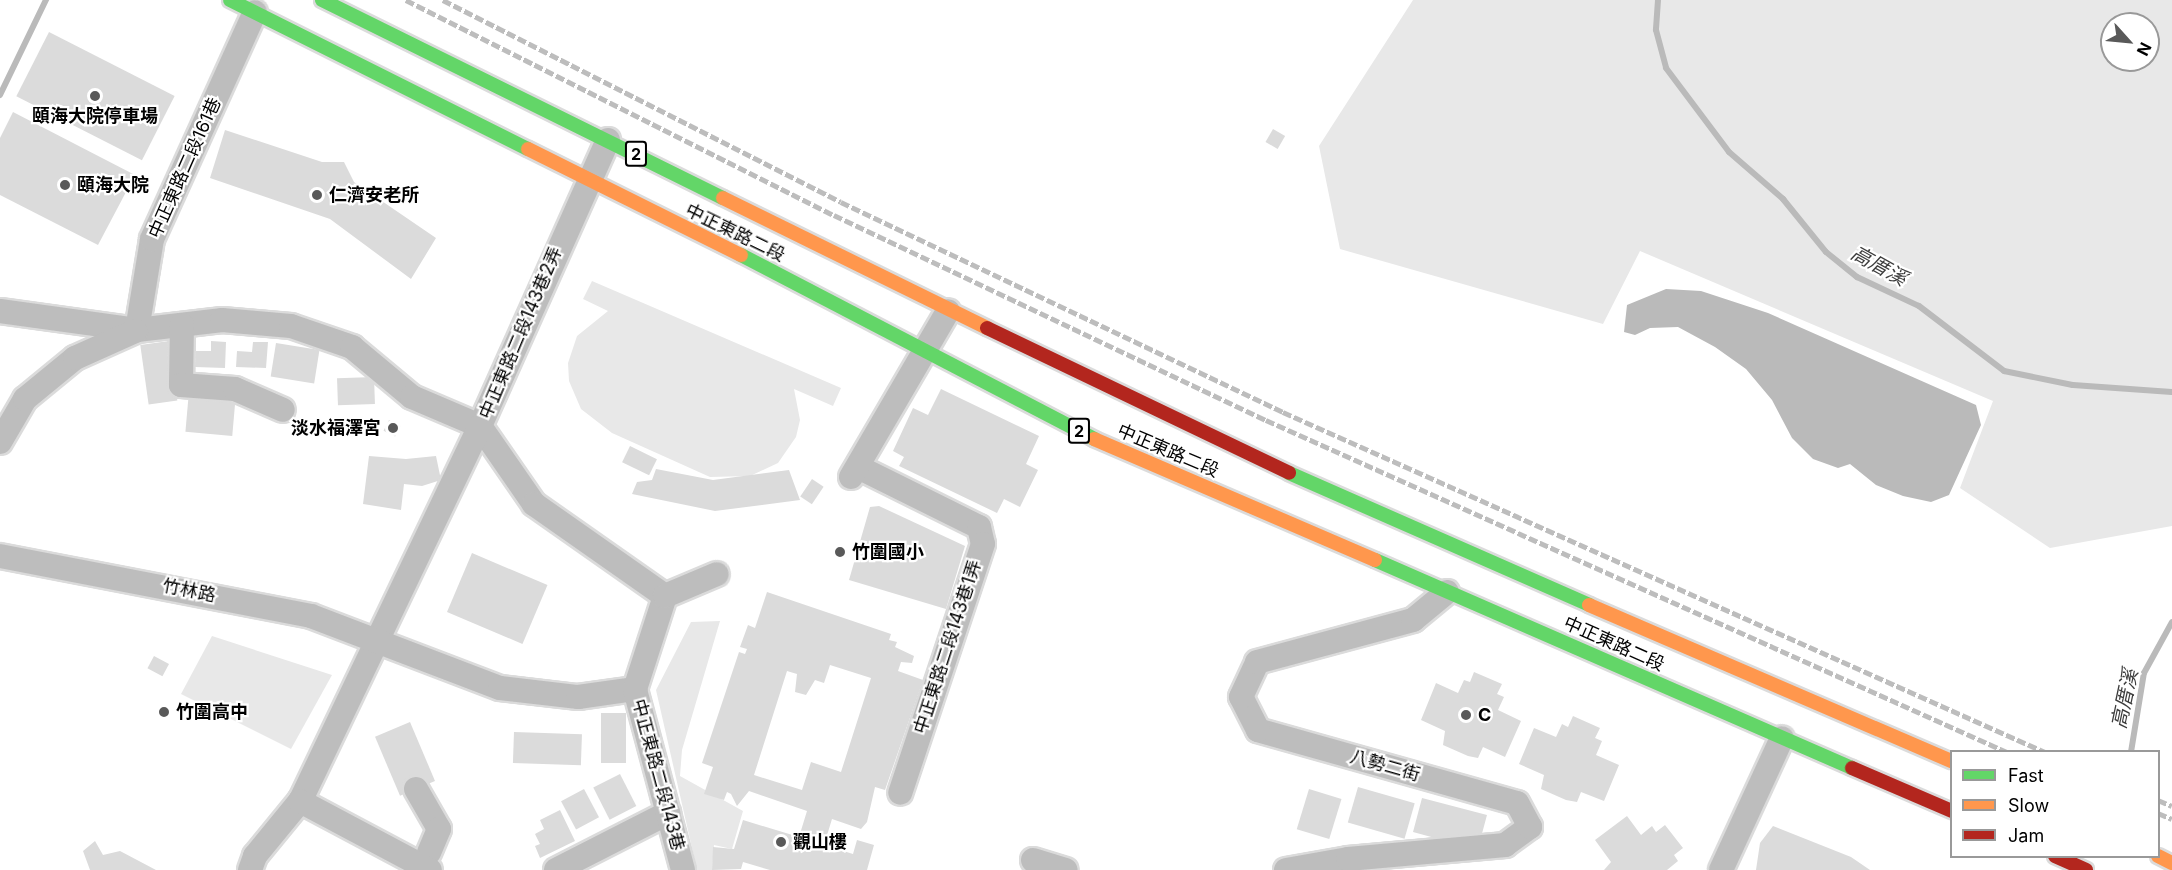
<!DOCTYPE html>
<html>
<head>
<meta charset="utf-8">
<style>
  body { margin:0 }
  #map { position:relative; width:2172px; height:870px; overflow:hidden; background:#fff; font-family:Inter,"Noto Sans TC",sans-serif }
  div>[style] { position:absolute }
  .green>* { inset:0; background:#e8e8e8 }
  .water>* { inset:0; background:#bababa }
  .stream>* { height:6px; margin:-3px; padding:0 3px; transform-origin:3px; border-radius:3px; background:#bababa }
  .building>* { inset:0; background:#dbdbdb; transform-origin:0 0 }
  .roads { filter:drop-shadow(2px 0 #dbdbdb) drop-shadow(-2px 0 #dbdbdb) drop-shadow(0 2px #dbdbdb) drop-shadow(0 -2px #dbdbdb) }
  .street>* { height:24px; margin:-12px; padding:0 12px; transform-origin:12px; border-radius:12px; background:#bdbdbd }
  .fast>* { height:14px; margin:-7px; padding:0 7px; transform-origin:7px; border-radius:7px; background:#63d668 }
  .slow>* { height:14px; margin:-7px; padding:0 7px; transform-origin:7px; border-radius:7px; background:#ff974d }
  .jam>* { height:14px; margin:-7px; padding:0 7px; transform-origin:7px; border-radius:7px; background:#b3261e }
  .rail>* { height:4.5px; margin-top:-2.25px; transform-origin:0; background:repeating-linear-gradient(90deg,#bdbdbd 0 9px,transparent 0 12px) }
  .dots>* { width:16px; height:16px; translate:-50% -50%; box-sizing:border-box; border:3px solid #fff; border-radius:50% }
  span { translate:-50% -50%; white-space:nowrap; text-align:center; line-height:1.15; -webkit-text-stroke:4.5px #fff; paint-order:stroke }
  .shield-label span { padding:2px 4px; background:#fff; border:2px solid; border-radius:4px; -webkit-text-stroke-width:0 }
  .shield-label { font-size:16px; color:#000; font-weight:700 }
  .poi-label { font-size:18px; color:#000; font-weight:700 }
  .left { translate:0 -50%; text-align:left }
  .right { translate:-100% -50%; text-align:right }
  .street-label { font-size:18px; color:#000 }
  .water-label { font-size:20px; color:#3d3d3d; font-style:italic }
  .legend { position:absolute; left:1950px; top:750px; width:210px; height:108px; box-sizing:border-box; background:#fff; border:2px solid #999; margin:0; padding:8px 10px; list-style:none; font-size:18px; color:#000 }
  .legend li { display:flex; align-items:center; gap:12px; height:30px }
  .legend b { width:30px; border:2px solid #999 }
  .north { position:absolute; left:2100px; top:12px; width:60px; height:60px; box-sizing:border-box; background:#fff; border:2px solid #999; border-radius:50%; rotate:117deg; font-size:16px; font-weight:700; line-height:24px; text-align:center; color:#000 }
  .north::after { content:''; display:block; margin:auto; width:21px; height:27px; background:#595959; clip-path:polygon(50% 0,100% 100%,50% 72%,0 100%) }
</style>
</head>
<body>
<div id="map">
  <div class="green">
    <div style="clip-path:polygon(evenodd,1413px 0,2172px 0,2172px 526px,2050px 548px,1960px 488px,1993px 401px,1640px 251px,1603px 324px,1340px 249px,1319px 146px,1413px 0,2112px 24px,2148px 24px,2148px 60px,2112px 60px,2112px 24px)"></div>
    <div style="clip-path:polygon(592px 281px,841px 388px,833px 406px,794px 389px,800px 420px,796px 437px,778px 463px,750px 476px,710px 477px,612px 433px,581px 409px,569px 381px,568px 363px,577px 336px,608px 311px,583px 299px)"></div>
    <div style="clip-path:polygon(720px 621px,682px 750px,680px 776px,743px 811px,732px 849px,714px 845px,712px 870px,697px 870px,656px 690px,691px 622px)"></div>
    <div style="clip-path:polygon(212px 636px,332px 675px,291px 749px,181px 694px)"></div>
  </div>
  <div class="water">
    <div style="clip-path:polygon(1666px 289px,1701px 291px,1768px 313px,1976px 405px,1981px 425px,1949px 495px,1931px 502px,1903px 496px,1876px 485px,1850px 464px,1838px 468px,1813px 459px,1792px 438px,1772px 400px,1746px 369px,1715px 347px,1678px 327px,1650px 328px,1635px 335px,1624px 332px,1627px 305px)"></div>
  </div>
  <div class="stream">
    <div style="left:1658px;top:0;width:30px;rotate:94deg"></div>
    <div style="left:1656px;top:30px;width:39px;rotate:75deg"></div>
    <div style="left:1666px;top:68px;width:105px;rotate:53.1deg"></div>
    <div style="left:1729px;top:152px;width:72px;rotate:41deg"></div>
    <div style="left:1783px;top:199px;width:68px;rotate:50.9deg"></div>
    <div style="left:1826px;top:252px;width:40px;rotate:39deg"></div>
    <div style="left:1857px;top:277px;width:68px;rotate:25.1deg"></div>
    <div style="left:1919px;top:306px;width:107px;rotate:37.4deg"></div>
    <div style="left:2004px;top:371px;width:70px;rotate:11.5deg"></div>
    <div style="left:2073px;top:385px;width:99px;rotate:4deg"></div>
    <div style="left:0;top:95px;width:106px;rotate:-64.2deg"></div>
    <div style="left:2131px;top:752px;width:80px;rotate:-80.7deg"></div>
    <div style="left:2144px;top:673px;width:58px;rotate:-61.2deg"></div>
  </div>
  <div class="building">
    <div style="left:49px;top:32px;width:141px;height:72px;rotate:27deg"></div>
    <div style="clip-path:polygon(13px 112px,135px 175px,98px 245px,0 195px,0 138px)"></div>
    <div style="left:1273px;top:129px;width:14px;height:15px;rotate:30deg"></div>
    <div style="clip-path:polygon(225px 130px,322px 162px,344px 162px,354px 182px,436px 238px,411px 279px,330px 219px,210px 178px)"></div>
    <div style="left:169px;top:341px;width:60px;height:29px;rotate:82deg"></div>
    <div style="clip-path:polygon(211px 341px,226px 342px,225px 368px,195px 367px,196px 351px,211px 351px)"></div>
    <div style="clip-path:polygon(253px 342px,268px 342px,266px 368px,236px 367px,237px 351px,252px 352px)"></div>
    <div style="left:276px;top:343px;width:44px;height:34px;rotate:9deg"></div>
    <div style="left:374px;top:377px;width:27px;height:37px;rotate:88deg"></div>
    <div style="clip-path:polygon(941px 389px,1039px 436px,1026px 464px,1038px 470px,1020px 507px,1004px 499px,997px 513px,899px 466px,904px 457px,893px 451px,913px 408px,928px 415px)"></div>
    <div style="left:189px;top:391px;width:47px;height:41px;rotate:5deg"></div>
    <div style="left:389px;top:420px;width:13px;height:12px;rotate:27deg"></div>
    <div style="left:630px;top:446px;width:30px;height:18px;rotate:26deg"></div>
    <div style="clip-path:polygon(369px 456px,406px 459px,436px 456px,441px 480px,422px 486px,404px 484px,401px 510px,363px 504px)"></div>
    <div style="clip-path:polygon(656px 469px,713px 480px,789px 470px,800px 500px,715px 511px,632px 494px,637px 482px,652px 480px)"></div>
    <div style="left:812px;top:479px;width:14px;height:21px;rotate:34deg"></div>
    <div style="clip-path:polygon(879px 506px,965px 546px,946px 609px,849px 580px,870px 507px)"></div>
    <div style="left:472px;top:553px;width:82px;height:64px;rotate:23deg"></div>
    <div style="clip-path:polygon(evenodd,767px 592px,891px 634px,889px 640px,897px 642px,895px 647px,914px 656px,912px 663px,901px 662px,898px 671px,923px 680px,885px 790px,875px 787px,867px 822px,861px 829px,832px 819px,824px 845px,853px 854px,857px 840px,874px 845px,867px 870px,770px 870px,743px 862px,741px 869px,712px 870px,713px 847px,734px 849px,743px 820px,799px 837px,807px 811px,749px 791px,737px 806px,731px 794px,727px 792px,724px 800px,704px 794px,713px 767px,702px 763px,739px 652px,745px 654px,747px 649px,740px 647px,748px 625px,755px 628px,767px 592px,830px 665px,871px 678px,841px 772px,811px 762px,802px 790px,754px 775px,787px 671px,797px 674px,795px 692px,806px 695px,815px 680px,824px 683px,830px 665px)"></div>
    <div style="left:154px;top:656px;width:17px;height:14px;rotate:28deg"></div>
    <div style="clip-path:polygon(1474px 672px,1502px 684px,1497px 694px,1504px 697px,1498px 710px,1521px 721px,1505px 757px,1483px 747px,1478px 758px,1468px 756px,1443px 745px,1445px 731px,1421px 720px,1436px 683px,1458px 693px,1464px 680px,1470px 682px)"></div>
    <div style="left:601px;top:713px;width:25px;height:50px"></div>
    <div style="clip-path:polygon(1573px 716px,1600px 728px,1595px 738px,1602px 741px,1596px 755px,1619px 765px,1604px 801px,1581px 792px,1577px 802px,1566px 800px,1541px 789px,1544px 775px,1519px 764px,1534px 728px,1556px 737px,1562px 724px,1568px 727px)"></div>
    <div style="left:410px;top:722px;width:64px;height:38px;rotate:67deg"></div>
    <div style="left:514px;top:732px;width:68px;height:31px;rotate:2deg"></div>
    <div style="left:620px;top:774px;width:36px;height:30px;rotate:63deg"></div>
    <div style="left:1358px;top:787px;width:59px;height:37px;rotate:16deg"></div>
    <div style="left:584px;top:789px;width:32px;height:26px;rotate:62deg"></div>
    <div style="left:1309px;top:789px;width:34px;height:42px;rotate:17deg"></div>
    <div style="clip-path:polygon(1422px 798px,1487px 815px,1480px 841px,1459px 835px,1446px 841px,1413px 832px)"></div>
    <div style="clip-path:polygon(560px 810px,575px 841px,540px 858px,535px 846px,540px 844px,535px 834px,544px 829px,540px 820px)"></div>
    <div style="clip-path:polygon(1627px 816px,1641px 835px,1652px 826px,1656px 832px,1665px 825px,1683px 848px,1674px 855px,1678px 861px,1667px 870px,1604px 870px,1611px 862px,1595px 840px)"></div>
    <div style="clip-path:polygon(1773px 826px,1851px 857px,1870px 870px,1756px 870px,1760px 843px)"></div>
    <div style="clip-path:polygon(95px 841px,103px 855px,120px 851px,156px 870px,90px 870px,83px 851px)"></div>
  </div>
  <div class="roads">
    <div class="street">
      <div style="left:608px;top:140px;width:313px;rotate:114.1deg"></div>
      <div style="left:480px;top:426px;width:95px;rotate:55.3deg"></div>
      <div style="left:534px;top:504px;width:160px;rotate:35.1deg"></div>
      <div style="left:0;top:311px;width:138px;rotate:7.9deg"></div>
      <div style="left:137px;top:330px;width:86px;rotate:-6.7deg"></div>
      <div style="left:222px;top:320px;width:69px;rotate:5deg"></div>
      <div style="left:291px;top:326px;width:65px;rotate:19deg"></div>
      <div style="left:352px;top:347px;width:78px;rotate:39.8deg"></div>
      <div style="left:412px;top:397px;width:74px;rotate:23.1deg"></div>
      <div style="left:480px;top:426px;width:416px;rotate:115.6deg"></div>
      <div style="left:182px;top:325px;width:60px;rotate:91deg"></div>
      <div style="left:181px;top:385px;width:54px;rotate:4.2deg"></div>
      <div style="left:235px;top:389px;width:52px;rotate:23.6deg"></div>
      <div style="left:137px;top:330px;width:92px;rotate:-80.6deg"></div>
      <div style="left:152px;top:239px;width:249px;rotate:-65.6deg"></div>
      <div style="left:0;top:442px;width:50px;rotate:-59.8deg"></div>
      <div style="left:25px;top:399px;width:65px;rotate:-39.4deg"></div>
      <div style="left:75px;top:358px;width:66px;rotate:-24.2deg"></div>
      <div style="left:858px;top:467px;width:135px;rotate:26.4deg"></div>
      <div style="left:979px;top:527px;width:17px;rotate:77deg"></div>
      <div style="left:983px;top:544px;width:262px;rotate:108.4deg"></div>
      <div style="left:851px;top:477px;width:192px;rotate:-59.7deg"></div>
      <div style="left:0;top:556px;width:317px;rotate:10.9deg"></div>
      <div style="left:311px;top:616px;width:202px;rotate:20.9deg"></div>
      <div style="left:500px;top:688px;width:79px;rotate:6.6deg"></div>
      <div style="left:578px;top:697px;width:58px;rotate:-8deg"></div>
      <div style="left:416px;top:789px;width:46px;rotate:60.1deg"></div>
      <div style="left:439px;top:829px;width:25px;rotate:113deg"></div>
      <div style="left:1033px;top:860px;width:34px;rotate:17deg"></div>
      <div style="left:250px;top:870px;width:15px;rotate:-70deg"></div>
      <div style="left:255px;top:856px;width:71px;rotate:-50.7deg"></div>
      <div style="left:300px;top:801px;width:147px;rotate:28deg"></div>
      <div style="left:556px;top:870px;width:126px;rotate:-27deg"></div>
      <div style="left:683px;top:870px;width:187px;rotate:-104.9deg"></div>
      <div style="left:635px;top:689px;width:98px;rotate:-72.1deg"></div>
      <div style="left:665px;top:596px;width:56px;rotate:-22.9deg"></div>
      <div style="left:1286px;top:870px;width:63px;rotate:-10.1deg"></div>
      <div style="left:1348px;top:859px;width:158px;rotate:-5.1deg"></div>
      <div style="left:1505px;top:845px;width:31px;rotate:-36deg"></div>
      <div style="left:1530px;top:827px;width:27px;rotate:-118deg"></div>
      <div style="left:1517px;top:803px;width:269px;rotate:-164.3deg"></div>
      <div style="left:1258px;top:730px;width:37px;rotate:-117deg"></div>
      <div style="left:1241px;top:697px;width:38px;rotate:-65deg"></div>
      <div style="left:1257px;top:662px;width:162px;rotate:-15.1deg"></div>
      <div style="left:1413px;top:620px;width:44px;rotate:-39.5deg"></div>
      <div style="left:1721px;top:870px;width:145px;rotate:-65.2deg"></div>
    </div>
    <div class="fast">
      <div style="left:230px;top:0;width:333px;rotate:26.6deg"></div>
      <div style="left:322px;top:0;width:447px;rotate:26.3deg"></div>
      <div style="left:741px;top:255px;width:398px;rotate:27.5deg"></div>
      <div style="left:1289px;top:473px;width:328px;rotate:23.7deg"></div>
      <div style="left:1375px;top:560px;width:520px;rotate:23.56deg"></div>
    </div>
    <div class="slow">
      <div style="left:528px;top:149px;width:238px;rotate:26.5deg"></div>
      <div style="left:723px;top:198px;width:294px;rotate:26.2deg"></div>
      <div style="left:1094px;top:439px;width:306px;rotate:23.3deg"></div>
      <div style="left:1589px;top:605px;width:395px;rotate:23.3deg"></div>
      <div style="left:2158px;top:856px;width:16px;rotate:27deg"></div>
    </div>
    <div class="jam">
      <div style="left:987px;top:328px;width:335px;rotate:25.6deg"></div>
      <div style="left:1852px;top:768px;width:109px;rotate:23.3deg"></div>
      <div style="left:2055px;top:856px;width:34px;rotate:24deg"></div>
    </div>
  </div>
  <div class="rail">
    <div style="left:406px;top:0;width:479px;rotate:26.7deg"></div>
    <div style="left:834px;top:215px;width:478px;rotate:25.4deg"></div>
    <div style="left:1266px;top:420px;width:812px;rotate:24.13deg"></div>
    <div style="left:443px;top:0;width:446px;rotate:26.9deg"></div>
    <div style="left:841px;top:202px;width:489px;rotate:25.4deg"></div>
    <div style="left:1283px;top:412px;width:834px;rotate:24.05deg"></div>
    <div style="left:2158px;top:800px;width:15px;rotate:23deg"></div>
    <div style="left:2158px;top:813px;width:15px;rotate:23deg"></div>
  </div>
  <div class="dots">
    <div style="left:95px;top:96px;background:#595959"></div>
    <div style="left:65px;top:185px;background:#595959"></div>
    <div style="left:317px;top:195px;background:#595959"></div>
    <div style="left:393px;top:428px;background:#595959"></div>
    <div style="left:840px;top:552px;background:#595959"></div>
    <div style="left:164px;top:712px;background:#595959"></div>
    <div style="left:1466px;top:715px;background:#595959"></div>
    <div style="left:781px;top:842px;background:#595959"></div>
  </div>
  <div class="shield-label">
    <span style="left:636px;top:154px">2</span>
    <span style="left:1079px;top:431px">2</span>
  </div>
  <div class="poi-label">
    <span style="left:95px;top:116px">頤海大院停車場</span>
    <span class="left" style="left:77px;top:185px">頤海大院</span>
    <span class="left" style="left:329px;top:195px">仁濟安老所</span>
    <span class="right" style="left:381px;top:428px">淡水福澤宮</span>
    <span class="left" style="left:852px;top:552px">竹圍國小</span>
    <span class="left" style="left:176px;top:712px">竹圍高中</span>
    <span class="left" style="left:1478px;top:715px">C</span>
    <span class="left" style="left:793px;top:842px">觀山樓</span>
  </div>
  <div class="street-label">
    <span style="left:185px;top:168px;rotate:-66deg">中正東路二段161巷</span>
    <span style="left:735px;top:233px;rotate:26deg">中正東路二段</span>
    <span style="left:521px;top:333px;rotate:-67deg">中正東路二段143巷2弄</span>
    <span style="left:1168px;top:451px;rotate:23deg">中正東路二段</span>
    <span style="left:189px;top:591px;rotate:11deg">竹林路</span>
    <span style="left:1614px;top:644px;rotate:24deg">中正東路二段</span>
    <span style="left:948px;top:647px;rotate:-72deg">中正東路二段143巷1弄</span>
    <span style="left:1385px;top:766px;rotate:16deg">八勢二街</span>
    <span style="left:658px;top:775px;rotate:75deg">中正東路二段143巷</span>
  </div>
  <div class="water-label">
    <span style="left:1879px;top:266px;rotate:29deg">高厝溪</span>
    <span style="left:2125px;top:699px;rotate:-78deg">高厝溪</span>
  </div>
  <ul class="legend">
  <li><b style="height:8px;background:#63d668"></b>Fast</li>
  <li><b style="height:8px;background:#ff974d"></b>Slow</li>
  <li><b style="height:8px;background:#b3261e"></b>Jam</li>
  </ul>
  <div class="north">N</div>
</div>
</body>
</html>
